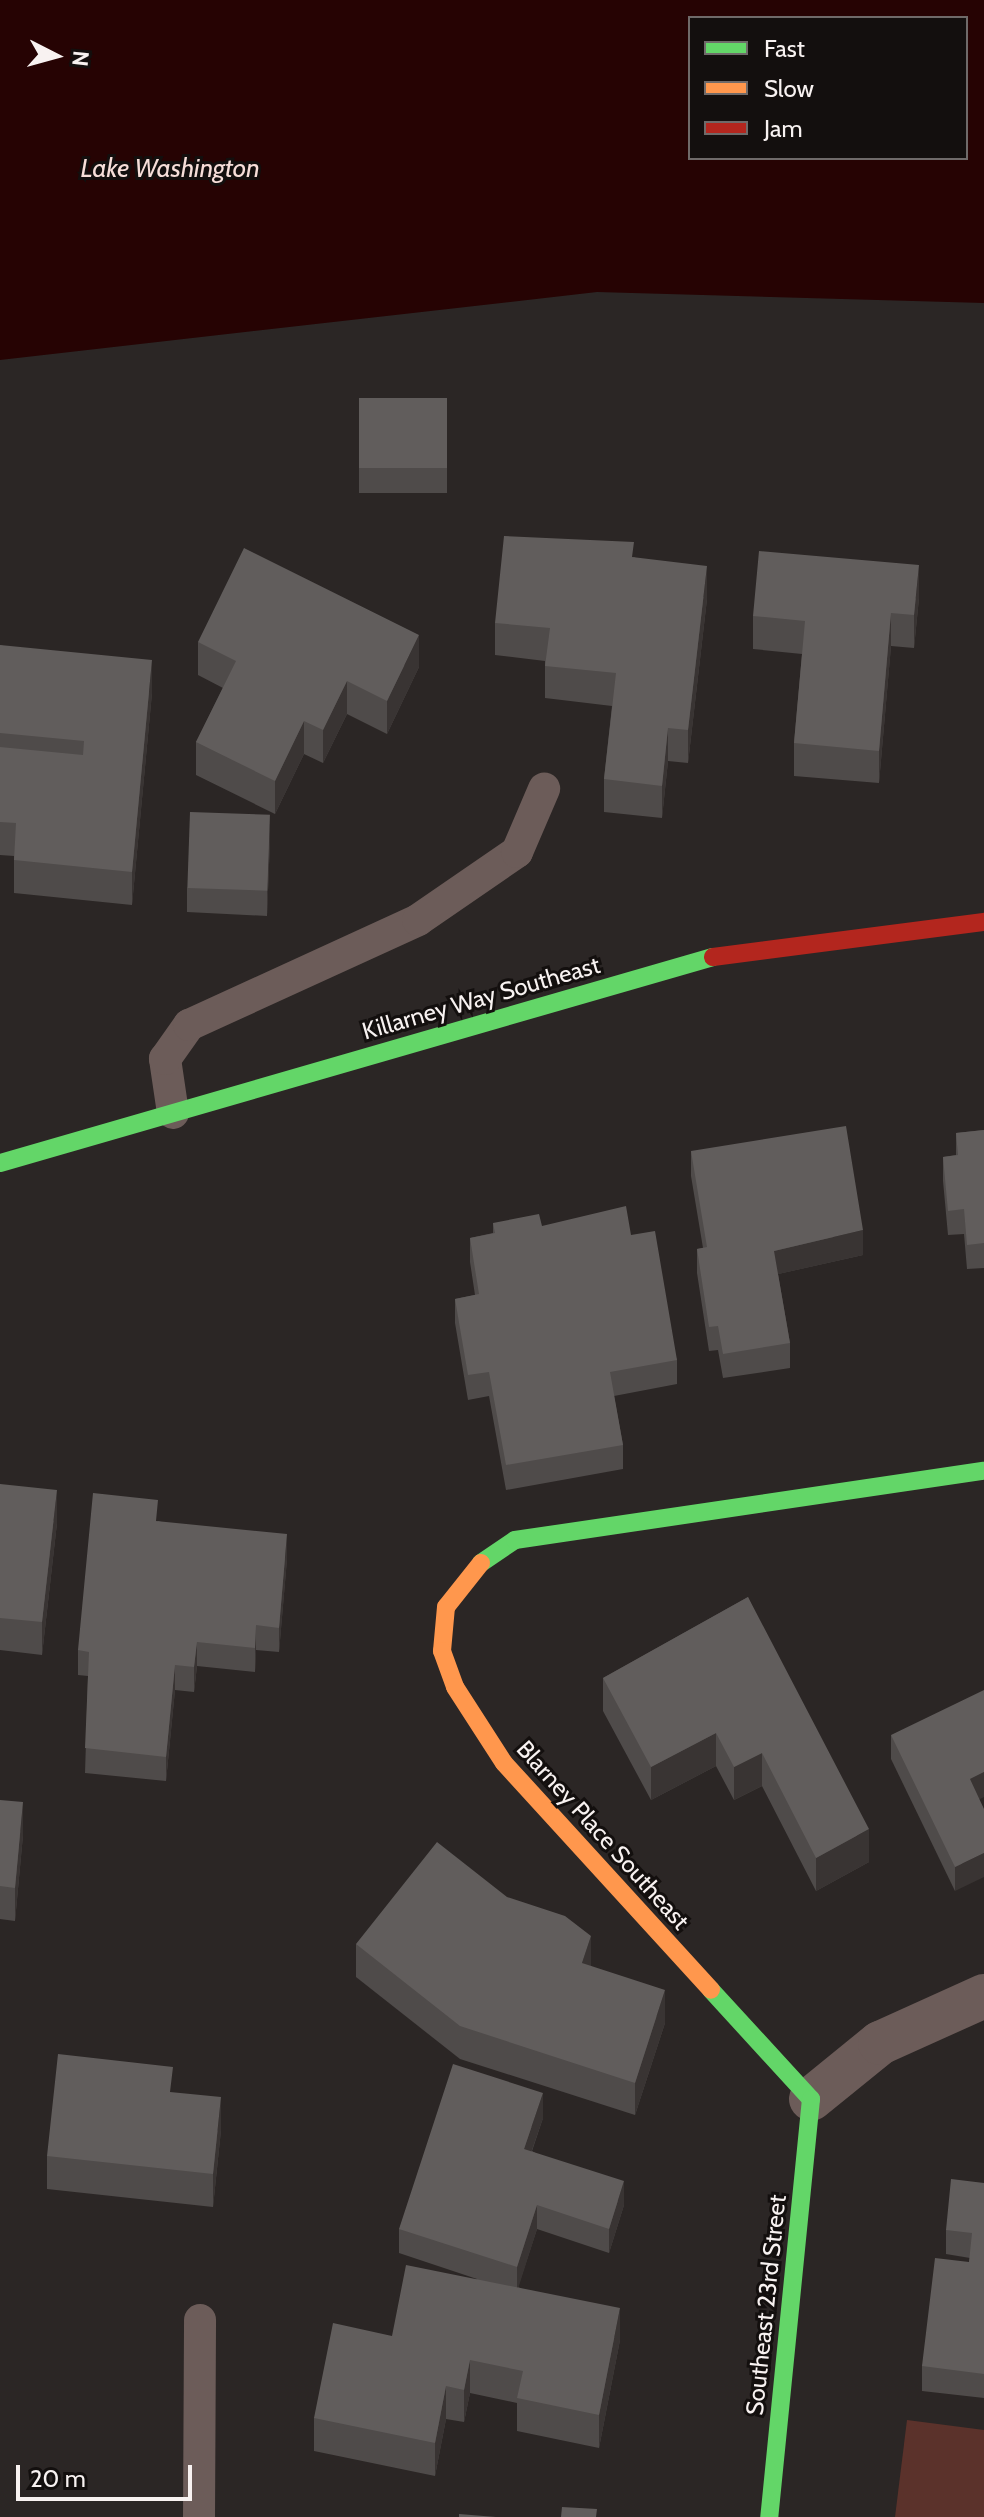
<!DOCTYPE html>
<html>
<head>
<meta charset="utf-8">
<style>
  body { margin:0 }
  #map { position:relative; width:984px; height:2517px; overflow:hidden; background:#2b2625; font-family:Cabin,sans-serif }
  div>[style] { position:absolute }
  .green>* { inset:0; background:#5b322b }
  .water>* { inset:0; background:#260303 }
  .lane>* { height:32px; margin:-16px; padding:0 16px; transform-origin:16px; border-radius:16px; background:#6c5c59 }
  .street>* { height:44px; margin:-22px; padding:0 22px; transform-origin:22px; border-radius:22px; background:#6c5c59 }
  .fast>* { height:18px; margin:-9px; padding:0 9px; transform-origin:9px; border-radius:9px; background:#63d668 }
  .slow>* { height:18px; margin:-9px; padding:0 9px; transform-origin:9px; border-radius:9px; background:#ff974d }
  .jam>* { height:18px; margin:-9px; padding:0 9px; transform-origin:9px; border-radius:9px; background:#b3261e }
  .wall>* { inset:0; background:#4f4b4a; transform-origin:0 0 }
  .shaded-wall>* { inset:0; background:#393433 }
  .building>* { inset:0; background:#615d5c; transform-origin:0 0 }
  span { translate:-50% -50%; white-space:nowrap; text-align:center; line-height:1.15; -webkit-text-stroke:6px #130f0e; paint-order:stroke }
  .street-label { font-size:24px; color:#f8f2f1 }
  .water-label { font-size:26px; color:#f7ded9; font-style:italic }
  .legend { position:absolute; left:688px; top:16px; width:280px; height:144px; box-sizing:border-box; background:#130f0e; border:2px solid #6f6a69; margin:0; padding:10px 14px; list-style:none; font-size:24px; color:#f8f2f1 }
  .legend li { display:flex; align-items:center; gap:16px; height:40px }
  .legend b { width:40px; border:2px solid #6f6a69 }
  .north { position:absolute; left:16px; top:16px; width:80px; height:80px; -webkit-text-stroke:6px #130f0e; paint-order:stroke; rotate:96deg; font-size:22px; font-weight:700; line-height:32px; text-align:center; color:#f8f2f1 }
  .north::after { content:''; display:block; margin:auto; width:28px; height:36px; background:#f8f2f1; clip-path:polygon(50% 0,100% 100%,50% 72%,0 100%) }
  .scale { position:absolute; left:16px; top:2465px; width:176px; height:36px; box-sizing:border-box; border:4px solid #f8f2f1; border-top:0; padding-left:10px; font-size:24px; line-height:28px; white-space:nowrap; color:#f8f2f1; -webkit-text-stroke:6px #130f0e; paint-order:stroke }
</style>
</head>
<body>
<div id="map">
  <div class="green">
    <div style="clip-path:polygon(907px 2420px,984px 2430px,984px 2517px,895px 2517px)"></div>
  </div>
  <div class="water">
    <div style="clip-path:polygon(evenodd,0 0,984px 0,984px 303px,597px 292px,0 360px,0 0,690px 18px,966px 18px,966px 158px,690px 158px,690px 18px)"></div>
  </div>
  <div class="lane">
    <div style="left:173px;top:1113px;width:55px;rotate:-98.4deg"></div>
    <div style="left:165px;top:1059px;width:42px;rotate:-54.8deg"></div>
    <div style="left:189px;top:1025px;width:252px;rotate:-24.6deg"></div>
    <div style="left:418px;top:920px;width:120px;rotate:-34.5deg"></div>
    <div style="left:517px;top:852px;width:69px;rotate:-66.8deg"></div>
    <div style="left:199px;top:2517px;width:197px;rotate:-89.7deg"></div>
  </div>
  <div class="street">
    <div style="left:811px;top:2099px;width:89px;rotate:-39.1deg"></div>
    <div style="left:880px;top:2043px;width:114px;rotate:-24.3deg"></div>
  </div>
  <div class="fast">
    <div style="left:0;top:1163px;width:742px;rotate:-16.12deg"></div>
    <div style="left:481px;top:1563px;width:41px;rotate:-34.1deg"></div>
    <div style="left:515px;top:1540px;width:474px;rotate:-8.4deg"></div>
    <div style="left:711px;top:1990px;width:148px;rotate:47.5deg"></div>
    <div style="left:811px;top:2099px;width:420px;rotate:95.7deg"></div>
  </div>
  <div class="slow">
    <div style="left:481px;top:1563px;width:56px;rotate:128.5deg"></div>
    <div style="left:446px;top:1607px;width:44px;rotate:95.2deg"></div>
    <div style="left:442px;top:1651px;width:38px;rotate:70deg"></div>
    <div style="left:455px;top:1687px;width:90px;rotate:57.2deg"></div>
    <div style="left:504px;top:1763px;width:307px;rotate:47.6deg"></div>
  </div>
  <div class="jam">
    <div style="left:713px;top:957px;width:273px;rotate:-7.4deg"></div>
  </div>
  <div class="wall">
    <div style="left:359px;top:398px;width:88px;height:95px"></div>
    <div style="clip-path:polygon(634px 557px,707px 599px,688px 763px,668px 761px,662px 818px,604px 812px,604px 779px,612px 706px,545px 698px,545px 661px,495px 655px,495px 623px)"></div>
    <div style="clip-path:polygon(919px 598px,914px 648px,891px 646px,879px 783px,794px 776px,794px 743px,802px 654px,753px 649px,753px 616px)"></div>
    <div style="clip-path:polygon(198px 642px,419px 667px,387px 734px,347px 714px,323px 763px,304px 754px,275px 814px,196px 775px,196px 742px,223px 688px,198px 675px)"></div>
    <div style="clip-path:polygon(0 645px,152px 693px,132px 905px,14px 893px,14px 856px,0 855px)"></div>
    <div style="clip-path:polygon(270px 840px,267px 916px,187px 912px,187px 888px)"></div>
    <div style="clip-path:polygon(984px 1130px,984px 1268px,967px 1269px,964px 1234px,948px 1235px,943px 1181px,943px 1157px,956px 1155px,956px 1133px)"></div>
    <div style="clip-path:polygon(691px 1151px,863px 1255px,778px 1274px,790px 1343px,790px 1368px,723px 1378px,718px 1350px,709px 1351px,697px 1273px,697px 1249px,703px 1248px,691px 1176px)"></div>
    <div style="clip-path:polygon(493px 1223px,542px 1226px,631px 1235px,677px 1360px,677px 1384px,614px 1396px,623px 1445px,623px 1469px,506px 1490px,489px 1396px,468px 1400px,455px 1323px,455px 1299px,475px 1295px,470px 1262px,470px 1238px,493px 1233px)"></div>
    <div style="clip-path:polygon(0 1484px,57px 1523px,42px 1655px,0 1650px)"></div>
    <div style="clip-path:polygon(158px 1521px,287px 1559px,279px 1652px,256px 1650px,255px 1672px,197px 1666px,194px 1692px,175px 1690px,166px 1781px,85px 1773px,88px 1676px,78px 1675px,78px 1650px)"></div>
    <div style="clip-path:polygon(748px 1597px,869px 1862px,816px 1891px,762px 1786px,734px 1800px,716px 1766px,651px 1800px,603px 1711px,603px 1678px)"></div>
    <div style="clip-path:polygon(891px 1735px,979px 1799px,955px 1891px,891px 1759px)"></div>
    <div style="clip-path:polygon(0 1800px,23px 1835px,15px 1921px,0 1919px)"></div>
    <div style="clip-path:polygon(356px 1944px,591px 1966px,665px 2023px,635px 2115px,460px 2059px,356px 1977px)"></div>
    <div style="clip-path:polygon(543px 2118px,532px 2151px,624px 2205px,609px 2253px,537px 2229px,518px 2287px,620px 2340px,599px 2448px,517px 2431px,517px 2403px,470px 2393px,464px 2422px,446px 2419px,435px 2476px,314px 2451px,314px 2418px,477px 2279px,399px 2253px,399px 2229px)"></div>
    <div style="clip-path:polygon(221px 2130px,213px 2207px,47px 2189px,47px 2156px)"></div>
    <div style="clip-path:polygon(984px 2183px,984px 2398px,922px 2391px,922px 2366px,969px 2262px,970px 2258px,946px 2254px,946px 2230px)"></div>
  </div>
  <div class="shaded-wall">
    <div style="clip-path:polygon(919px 565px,919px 598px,914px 648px,914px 615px)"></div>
    <div style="clip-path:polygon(707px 566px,707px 599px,688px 763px,688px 730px)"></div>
    <div style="clip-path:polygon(891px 613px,891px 646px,879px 783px,879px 751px)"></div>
    <div style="clip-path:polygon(419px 635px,419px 667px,387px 734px,387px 701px)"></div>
    <div style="clip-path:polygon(152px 660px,152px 693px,132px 905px,132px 872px)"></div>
    <div style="clip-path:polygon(347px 681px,347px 714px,323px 763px,323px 730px)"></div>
    <div style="clip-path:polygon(304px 721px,304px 754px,275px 814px,275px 781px)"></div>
    <div style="clip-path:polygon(668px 728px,668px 761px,662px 818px,662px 786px)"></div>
    <div style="clip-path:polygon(270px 815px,270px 840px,267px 916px,267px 891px)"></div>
    <div style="clip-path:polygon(863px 1230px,863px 1255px,774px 1275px,774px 1251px)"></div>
    <div style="clip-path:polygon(57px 1490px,57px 1523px,42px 1655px,42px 1622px)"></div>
    <div style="clip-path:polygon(287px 1534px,287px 1559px,279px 1652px,279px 1628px)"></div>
    <div style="clip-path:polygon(256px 1625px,256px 1650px,255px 1672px,255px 1648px)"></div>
    <div style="clip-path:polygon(197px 1642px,197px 1666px,194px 1692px,194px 1667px)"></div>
    <div style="clip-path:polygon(175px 1665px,175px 1690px,166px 1781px,166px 1757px)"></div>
    <div style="clip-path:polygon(716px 1733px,716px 1766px,651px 1800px,651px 1767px)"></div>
    <div style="clip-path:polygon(762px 1753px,762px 1786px,734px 1800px,734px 1767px)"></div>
    <div style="clip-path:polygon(984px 1772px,984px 1797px,970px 1804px,970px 1779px)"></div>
    <div style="clip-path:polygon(23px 1802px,23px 1835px,15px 1921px,15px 1888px)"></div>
    <div style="clip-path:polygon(869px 1829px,869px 1862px,816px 1891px,816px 1858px)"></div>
    <div style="clip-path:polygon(984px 1853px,984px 1877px,955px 1891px,955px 1867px)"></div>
    <div style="clip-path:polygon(591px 1936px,591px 1969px,582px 1963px)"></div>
    <div style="clip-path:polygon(665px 1990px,665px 2023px,635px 2115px,635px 2083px)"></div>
    <div style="clip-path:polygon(543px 2093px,543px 2118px,524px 2173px,524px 2149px)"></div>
    <div style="clip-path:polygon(221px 2097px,221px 2130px,213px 2207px,213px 2174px)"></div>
    <div style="clip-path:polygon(624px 2181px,624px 2205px,609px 2253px,609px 2229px)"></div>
    <div style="clip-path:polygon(537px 2205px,537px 2229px,517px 2292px,517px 2267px)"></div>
    <div style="clip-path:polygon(620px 2308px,620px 2340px,599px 2448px,599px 2415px)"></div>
    <div style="clip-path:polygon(470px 2360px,470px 2393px,464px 2422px,464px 2390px)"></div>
    <div style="clip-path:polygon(446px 2386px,446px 2419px,435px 2476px,435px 2443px)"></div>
  </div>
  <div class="building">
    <div style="left:359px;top:398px;width:88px;height:70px"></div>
    <div style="clip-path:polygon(504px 536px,634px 542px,632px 557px,707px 566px,688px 730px,668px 728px,662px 786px,604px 779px,616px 673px,545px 666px,550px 628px,495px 623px)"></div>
    <div style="clip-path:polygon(244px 548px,419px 635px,387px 701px,347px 681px,323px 730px,304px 721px,275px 781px,196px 742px,236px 661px,198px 642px)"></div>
    <div style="clip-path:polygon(759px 551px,919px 565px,914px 615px,891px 613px,879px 751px,794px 743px,805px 621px,753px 616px)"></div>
    <div style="clip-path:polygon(0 645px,152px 660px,132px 872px,14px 860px,16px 823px,0 822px,0 747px,83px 755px,84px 741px,0 733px)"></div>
    <div style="left:190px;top:812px;width:80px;height:76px;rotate:2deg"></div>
    <div style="clip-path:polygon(846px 1126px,863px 1230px,774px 1251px,790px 1343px,723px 1354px,718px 1326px,709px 1327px,697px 1249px,707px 1247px,691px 1151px)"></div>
    <div style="clip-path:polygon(984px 1130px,984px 1243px,967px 1245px,964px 1209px,948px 1211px,943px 1157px,958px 1155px,956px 1133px)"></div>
    <div style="clip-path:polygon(626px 1206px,631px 1235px,655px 1231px,677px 1360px,610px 1372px,623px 1445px,506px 1465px,489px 1372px,468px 1375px,455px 1299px,479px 1294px,470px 1238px,495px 1233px,493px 1223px,539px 1214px,542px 1226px)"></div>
    <div style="clip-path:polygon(0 1484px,57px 1490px,42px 1622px,0 1618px)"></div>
    <div style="clip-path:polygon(93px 1493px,158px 1500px,156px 1521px,287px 1534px,279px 1628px,256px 1625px,255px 1648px,197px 1642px,194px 1667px,175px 1665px,166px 1757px,85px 1748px,89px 1652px,78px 1650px)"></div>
    <div style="clip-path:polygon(748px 1597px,869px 1829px,816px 1858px,762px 1753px,734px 1767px,716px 1733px,651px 1767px,603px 1678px)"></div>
    <div style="clip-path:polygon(984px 1690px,984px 1772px,970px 1779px,984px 1809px,984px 1853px,955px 1867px,891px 1735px)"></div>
    <div style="clip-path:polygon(0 1800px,23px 1802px,15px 1888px,0 1886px)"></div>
    <div style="clip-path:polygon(437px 1842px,507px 1897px,565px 1916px,591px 1936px,582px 1963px,665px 1990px,635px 2083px,460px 2026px,356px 1944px)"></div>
    <div style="clip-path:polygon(58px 2054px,173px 2067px,170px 2092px,221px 2097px,213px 2174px,47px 2156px)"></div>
    <div style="clip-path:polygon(453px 2064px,543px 2093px,524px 2149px,624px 2181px,609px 2229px,537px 2205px,517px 2267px,399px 2229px)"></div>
    <div style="clip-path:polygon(951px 2179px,984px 2183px,984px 2374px,922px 2366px,935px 2258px,969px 2262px,972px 2233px,946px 2230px)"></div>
    <div style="clip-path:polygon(406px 2265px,620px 2308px,599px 2415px,517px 2398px,523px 2371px,470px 2360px,464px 2390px,446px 2386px,435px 2443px,314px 2418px,333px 2323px,392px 2336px)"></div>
    <div style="clip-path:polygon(562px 2507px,597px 2509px,596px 2517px,561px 2517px)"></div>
    <div style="clip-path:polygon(459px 2514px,496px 2517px,459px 2517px)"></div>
  </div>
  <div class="street-label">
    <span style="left:481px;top:998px;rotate:-16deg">Killarney Way Southeast</span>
    <span style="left:603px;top:1835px;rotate:48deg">Blarney Place Southeast</span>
    <span style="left:766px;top:2305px;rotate:-84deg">Southeast 23rd Street</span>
  </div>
  <div class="water-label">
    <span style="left:170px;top:169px">Lake Washington</span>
  </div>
  <ul class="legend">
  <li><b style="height:10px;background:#63d668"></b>Fast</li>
  <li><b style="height:10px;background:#ff974d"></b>Slow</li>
  <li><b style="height:10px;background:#b3261e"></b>Jam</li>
  </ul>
  <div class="north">N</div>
  <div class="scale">20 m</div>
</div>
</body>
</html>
